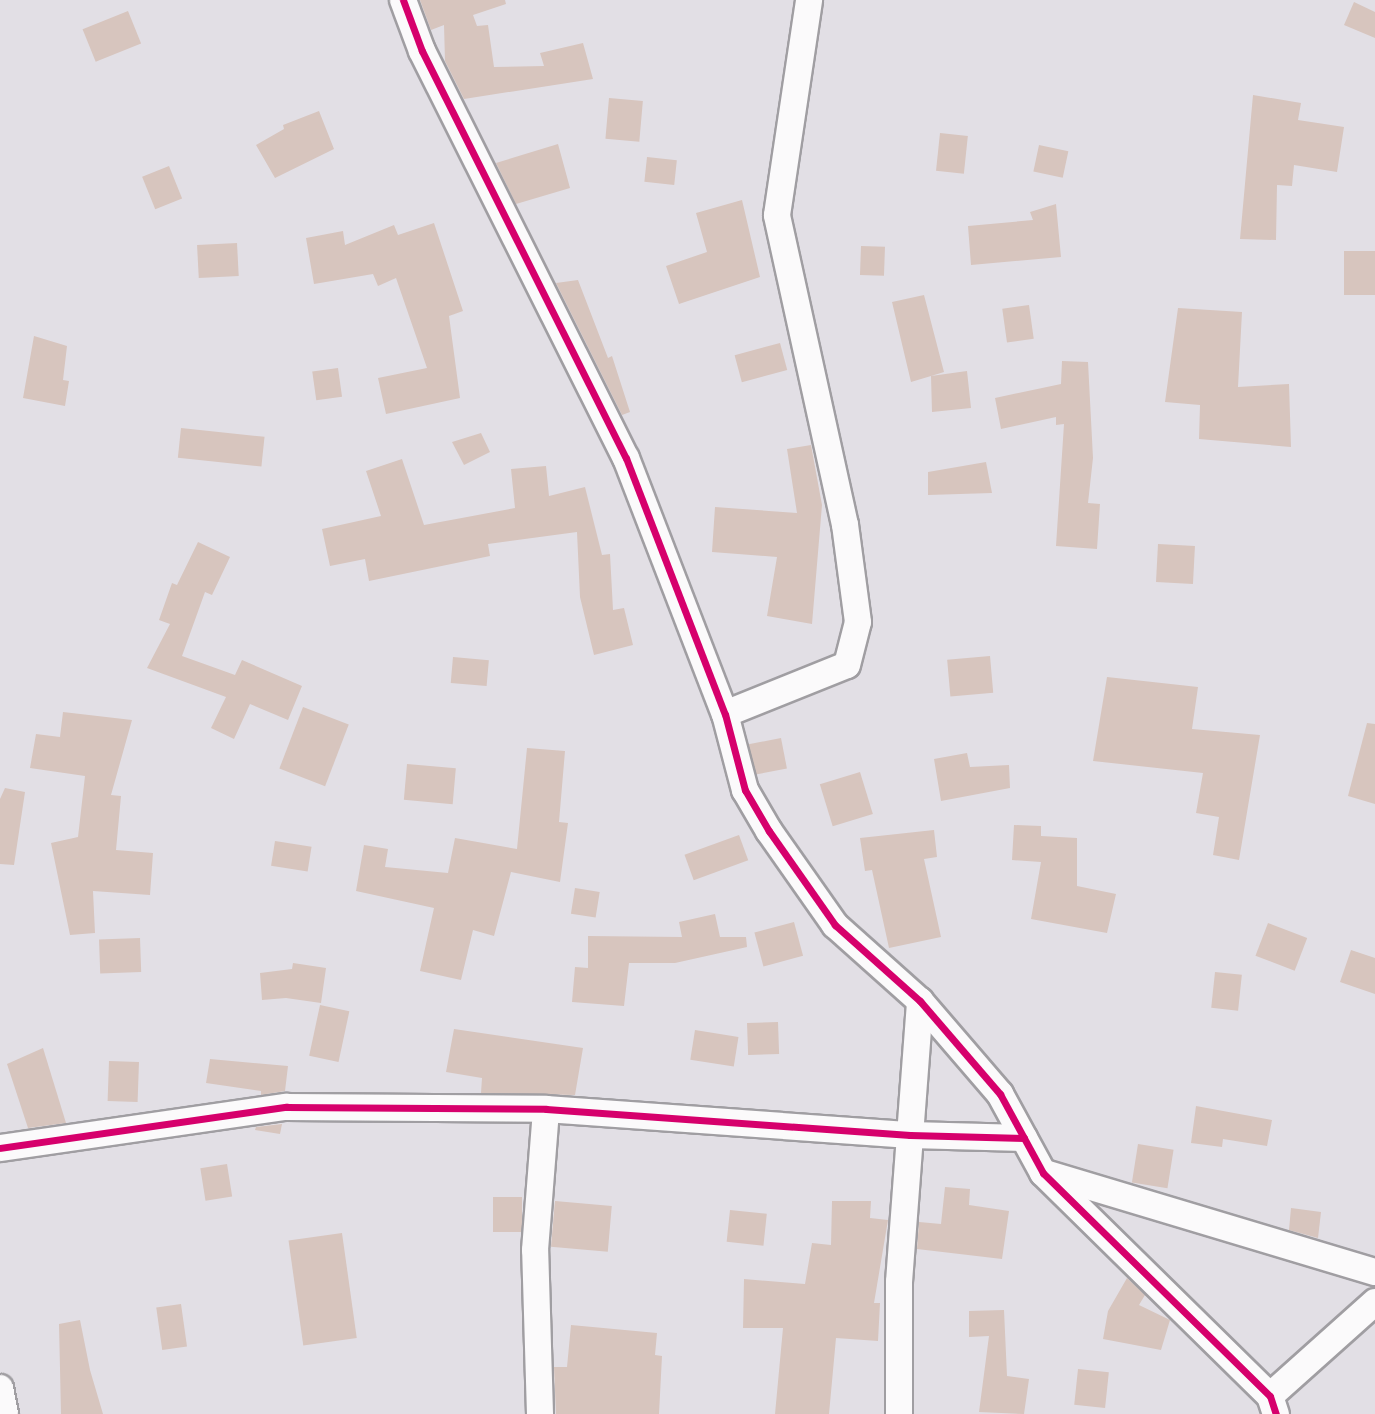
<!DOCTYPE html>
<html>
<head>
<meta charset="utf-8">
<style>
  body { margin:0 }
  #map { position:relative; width:1375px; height:1414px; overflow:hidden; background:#e2dfe5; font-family:"Public Sans",sans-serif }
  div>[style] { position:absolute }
  .building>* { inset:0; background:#d7c5be; transform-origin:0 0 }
  .roads { filter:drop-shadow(2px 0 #a09ea2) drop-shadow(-2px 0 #a09ea2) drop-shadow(0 2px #a09ea2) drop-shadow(0 -2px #a09ea2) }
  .street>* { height:26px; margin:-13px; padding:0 13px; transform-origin:13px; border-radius:13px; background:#fbfafb }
  .cycleway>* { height:7px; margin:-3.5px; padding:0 3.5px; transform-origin:3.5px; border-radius:3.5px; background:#d6006c }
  span { translate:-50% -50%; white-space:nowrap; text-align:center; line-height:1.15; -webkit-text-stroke:6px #e2dde7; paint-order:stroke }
</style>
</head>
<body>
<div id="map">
  <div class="building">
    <div style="clip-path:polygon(420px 0,505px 0,506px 4px,473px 15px,477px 26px,488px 25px,494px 67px,544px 66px,540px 53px,583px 43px,593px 79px,464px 99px,445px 61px,444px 25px,431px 30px)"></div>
    <div style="clip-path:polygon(1354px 2px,1375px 12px,1375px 38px,1344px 25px)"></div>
    <div style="left:128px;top:11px;width:35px;height:49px;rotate:68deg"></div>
    <div style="clip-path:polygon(1253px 95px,1301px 103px,1298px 120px,1344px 127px,1337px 172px,1294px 165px,1292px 186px,1277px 185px,1276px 240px,1240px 239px)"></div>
    <div style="left:609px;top:98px;width:34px;height:41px;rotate:5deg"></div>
    <div style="clip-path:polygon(319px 111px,334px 149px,275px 178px,256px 145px,284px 129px,283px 125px)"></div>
    <div style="left:940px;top:133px;width:28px;height:38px;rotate:6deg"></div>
    <div style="clip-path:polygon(558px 144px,570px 188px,516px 204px,496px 163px)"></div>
    <div style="left:1039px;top:145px;width:30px;height:27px;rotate:12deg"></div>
    <div style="left:647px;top:157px;width:30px;height:25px;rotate:6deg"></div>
    <div style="left:169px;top:166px;width:35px;height:29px;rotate:68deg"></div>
    <div style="clip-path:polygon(742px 200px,760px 277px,679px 304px,666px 266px,707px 252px,696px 213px)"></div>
    <div style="clip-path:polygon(1056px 204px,1061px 257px,971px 265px,968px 226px,1033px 220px,1030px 212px)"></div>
    <div style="clip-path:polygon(434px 223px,463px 311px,449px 316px,460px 398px,386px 414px,378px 378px,427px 368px,396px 278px,378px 286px,373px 274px,314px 284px,306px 238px,343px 231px,345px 245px,394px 225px,398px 235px)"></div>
    <div style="left:237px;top:243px;width:33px;height:40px;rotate:87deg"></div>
    <div style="left:861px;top:246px;width:24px;height:29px;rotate:2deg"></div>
    <div style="left:1375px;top:251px;width:44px;height:31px;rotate:90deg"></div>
    <div style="clip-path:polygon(578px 280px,608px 358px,612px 356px,630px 412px,622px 415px,556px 283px)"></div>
    <div style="clip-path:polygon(924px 295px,944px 372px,931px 376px,967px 371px,971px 408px,932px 412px,931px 376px,911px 382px,892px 302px)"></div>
    <div style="left:1029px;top:305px;width:34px;height:27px;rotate:82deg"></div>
    <div style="clip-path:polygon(1178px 308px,1242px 312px,1238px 387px,1289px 384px,1291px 447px,1199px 439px,1200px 405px,1165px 402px)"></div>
    <div style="clip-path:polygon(34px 336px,67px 346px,63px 380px,69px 381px,65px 406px,23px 398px)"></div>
    <div style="left:780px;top:343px;width:28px;height:47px;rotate:75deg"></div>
    <div style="clip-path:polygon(1062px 361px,1088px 362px,1093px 458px,1088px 503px,1100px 504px,1097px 549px,1056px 546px,1064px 424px,1056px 425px,1056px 417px,1001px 429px,995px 398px,1061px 384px)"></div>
    <div style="left:338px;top:368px;width:29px;height:26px;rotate:82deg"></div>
    <div style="left:181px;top:428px;width:84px;height:30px;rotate:6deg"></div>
    <div style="clip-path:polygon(481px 433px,490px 452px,464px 465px,452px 442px)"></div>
    <div style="clip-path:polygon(811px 445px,822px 505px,812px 624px,767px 616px,777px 557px,712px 552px,715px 507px,797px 513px,787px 449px)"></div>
    <div style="clip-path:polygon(402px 459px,424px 525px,515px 508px,511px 469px,546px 466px,549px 496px,585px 487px,602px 555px,610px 554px,613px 610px,624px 608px,633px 645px,594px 655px,580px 597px,577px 532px,488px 544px,490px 556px,369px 581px,365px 559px,330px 566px,322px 529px,381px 516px,366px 471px)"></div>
    <div style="clip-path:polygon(986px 462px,992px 493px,928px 495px,928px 472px)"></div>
    <div style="clip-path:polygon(198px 542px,230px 557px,212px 595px,205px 592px,182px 656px,235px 675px,242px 660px,302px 686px,288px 720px,250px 704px,234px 739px,211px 728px,226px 697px,147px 668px,170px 624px,159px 620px,172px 583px,177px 585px)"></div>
    <div style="left:1158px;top:544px;width:37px;height:38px;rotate:3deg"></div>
    <div style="left:990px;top:656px;width:37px;height:43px;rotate:85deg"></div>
    <div style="left:453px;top:657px;width:36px;height:26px;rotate:5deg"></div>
    <div style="clip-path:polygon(1107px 677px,1198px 687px,1192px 729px,1260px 735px,1239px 860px,1213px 855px,1219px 817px,1196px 813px,1203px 773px,1093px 761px)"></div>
    <div style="left:303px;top:707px;width:49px;height:66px;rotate:21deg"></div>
    <div style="clip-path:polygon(63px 712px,132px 720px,111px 795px,121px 796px,116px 850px,153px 853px,150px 895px,93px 891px,95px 933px,70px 935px,51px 843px,78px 837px,85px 776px,30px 768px,36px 734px,60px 737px)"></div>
    <div style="clip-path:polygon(1367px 723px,1375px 724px,1375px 804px,1348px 796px)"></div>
    <div style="left:781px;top:738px;width:31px;height:33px;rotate:79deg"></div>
    <div style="clip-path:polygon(527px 748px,565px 751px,559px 822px,568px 823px,560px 882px,511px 872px,494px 936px,473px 930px,461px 980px,420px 971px,434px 908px,356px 891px,364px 845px,388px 849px,385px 867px,448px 873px,455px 838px,517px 849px)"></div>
    <div style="clip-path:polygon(967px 753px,970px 767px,1009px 765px,1010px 788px,941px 801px,934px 759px)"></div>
    <div style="left:407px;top:764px;width:49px;height:36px;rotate:5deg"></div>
    <div style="left:860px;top:772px;width:44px;height:42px;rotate:73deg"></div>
    <div style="clip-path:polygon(5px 788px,25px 792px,14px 865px,0 864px,0 799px)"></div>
    <div style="clip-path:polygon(1014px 825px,1041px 826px,1041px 836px,1077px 838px,1077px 886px,1116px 894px,1107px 933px,1031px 919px,1041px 862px,1012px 860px)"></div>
    <div style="clip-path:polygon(934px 830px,937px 857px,924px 859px,941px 937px,889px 948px,872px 870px,865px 871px,860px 838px)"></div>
    <div style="left:739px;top:835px;width:27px;height:58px;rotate:70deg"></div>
    <div style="left:275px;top:841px;width:37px;height:25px;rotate:9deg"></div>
    <div style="left:575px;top:888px;width:25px;height:26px;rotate:9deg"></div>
    <div style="clip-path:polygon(715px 914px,720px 937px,746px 937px,747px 947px,675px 963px,629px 963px,624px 1006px,572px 1002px,575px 967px,588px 968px,588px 936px,682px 937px,679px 922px)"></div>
    <div style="left:794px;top:922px;width:35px;height:41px;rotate:75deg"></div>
    <div style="left:1268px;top:923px;width:42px;height:35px;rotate:21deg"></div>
    <div style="left:140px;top:938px;width:34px;height:41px;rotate:88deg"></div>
    <div style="clip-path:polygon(1351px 950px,1375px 958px,1375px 994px,1340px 982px)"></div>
    <div style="clip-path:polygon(293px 963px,326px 968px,321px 1003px,286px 998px,262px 1000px,260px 973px,292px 969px)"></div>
    <div style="left:1215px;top:972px;width:27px;height:36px;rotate:6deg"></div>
    <div style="left:320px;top:1005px;width:30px;height:52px;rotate:12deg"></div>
    <div style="left:778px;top:1022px;width:32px;height:31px;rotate:88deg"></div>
    <div style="clip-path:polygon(454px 1029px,583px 1048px,575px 1095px,481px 1093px,482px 1078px,446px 1072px)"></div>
    <div style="left:695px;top:1030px;width:44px;height:30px;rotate:9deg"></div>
    <div style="clip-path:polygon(43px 1048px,66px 1123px,28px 1128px,7px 1064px)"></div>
    <div style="clip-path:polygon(210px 1059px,288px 1066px,285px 1091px,261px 1095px,261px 1091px,206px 1083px)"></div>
    <div style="left:109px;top:1061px;width:30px;height:40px;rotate:2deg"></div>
    <div style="clip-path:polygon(1196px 1106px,1272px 1120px,1267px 1146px,1223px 1139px,1222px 1147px,1191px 1143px)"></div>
    <div style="clip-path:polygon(282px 1124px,280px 1134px,255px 1130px,256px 1127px)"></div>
    <div style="left:1138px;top:1144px;width:36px;height:39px;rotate:9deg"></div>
    <div style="left:227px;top:1164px;width:33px;height:27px;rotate:81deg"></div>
    <div style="clip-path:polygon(945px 1187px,970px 1189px,969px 1205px,1009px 1211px,1002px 1259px,917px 1249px,919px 1222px,941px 1224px)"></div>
    <div style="left:493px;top:1197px;width:29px;height:35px"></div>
    <div style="left:555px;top:1201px;width:57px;height:46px;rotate:5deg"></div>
    <div style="clip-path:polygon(832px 1201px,871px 1201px,870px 1218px,888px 1220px,874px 1303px,880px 1303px,878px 1341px,836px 1338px,829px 1414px,775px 1414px,783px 1328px,743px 1328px,744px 1279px,805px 1284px,812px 1243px,831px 1245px)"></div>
    <div style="clip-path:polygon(1291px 1208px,1321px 1212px,1318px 1238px,1289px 1230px)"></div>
    <div style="left:730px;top:1210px;width:37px;height:32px;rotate:6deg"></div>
    <div style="left:342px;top:1233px;width:106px;height:54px;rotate:82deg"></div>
    <div style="clip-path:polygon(1127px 1278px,1145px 1295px,1139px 1305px,1170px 1320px,1161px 1350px,1103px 1339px,1108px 1311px)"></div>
    <div style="left:181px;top:1304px;width:43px;height:25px;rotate:82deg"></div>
    <div style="clip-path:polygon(1004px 1310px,1007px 1376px,1029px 1379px,1024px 1414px,979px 1412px,989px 1336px,969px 1337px,969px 1311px)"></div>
    <div style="clip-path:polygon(80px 1320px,90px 1370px,103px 1414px,61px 1414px,59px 1324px)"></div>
    <div style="clip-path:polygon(571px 1325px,657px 1333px,655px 1355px,662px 1356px,659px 1414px,556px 1414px,554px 1367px,567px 1367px)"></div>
    <div style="left:1078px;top:1369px;width:31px;height:36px;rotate:6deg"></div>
  </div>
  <div class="roads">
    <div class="street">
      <div style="left:403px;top:0;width:54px;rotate:69.6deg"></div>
      <div style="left:422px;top:51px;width:455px;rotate:63.4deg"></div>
      <div style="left:626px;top:458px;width:274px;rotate:68.9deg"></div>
      <div style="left:725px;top:714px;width:79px;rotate:75.3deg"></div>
      <div style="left:745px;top:790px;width:48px;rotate:59.7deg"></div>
      <div style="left:769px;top:831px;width:115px;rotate:54.9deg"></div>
      <div style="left:835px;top:925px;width:114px;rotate:41.8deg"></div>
      <div style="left:920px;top:1001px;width:123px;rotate:49.3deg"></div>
      <div style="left:1000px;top:1094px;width:90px;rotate:61.4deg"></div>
      <div style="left:1043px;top:1173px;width:318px;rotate:44.5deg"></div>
      <div style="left:1270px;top:1396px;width:19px;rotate:72deg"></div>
      <div style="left:725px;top:714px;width:131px;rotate:-21.9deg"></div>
      <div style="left:847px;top:665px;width:44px;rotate:-75.7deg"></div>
      <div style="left:858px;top:622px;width:98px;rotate:-97.6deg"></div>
      <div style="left:845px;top:525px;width:317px;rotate:-102.4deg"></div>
      <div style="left:777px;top:215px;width:217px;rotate:-81.5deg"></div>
      <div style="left:0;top:1148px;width:289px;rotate:-8.2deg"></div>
      <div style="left:286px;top:1107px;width:260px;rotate:0.4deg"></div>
      <div style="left:546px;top:1109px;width:365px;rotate:4.1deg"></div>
      <div style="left:910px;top:1135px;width:114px;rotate:1.5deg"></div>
      <div style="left:1048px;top:1174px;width:341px;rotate:16.7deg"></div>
      <div style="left:0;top:1388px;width:26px;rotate:79deg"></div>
      <div style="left:1270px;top:1396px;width:141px;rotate:-41.8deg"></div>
      <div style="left:540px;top:1414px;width:164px;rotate:-91.7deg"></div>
      <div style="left:535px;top:1250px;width:141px;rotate:-85.5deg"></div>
      <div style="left:899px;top:1414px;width:132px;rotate:-90deg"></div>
      <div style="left:899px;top:1282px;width:282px;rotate:-85.7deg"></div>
    </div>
  </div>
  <div class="cycleway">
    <div style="left:403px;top:0;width:54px;rotate:69.6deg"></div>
    <div style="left:422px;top:51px;width:455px;rotate:63.4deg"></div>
    <div style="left:626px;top:458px;width:274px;rotate:68.9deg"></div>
    <div style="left:725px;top:714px;width:79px;rotate:75.3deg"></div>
    <div style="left:745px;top:790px;width:48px;rotate:59.7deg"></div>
    <div style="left:769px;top:831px;width:115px;rotate:54.9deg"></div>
    <div style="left:835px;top:925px;width:114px;rotate:41.8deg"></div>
    <div style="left:920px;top:1001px;width:123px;rotate:49.3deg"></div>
    <div style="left:1000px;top:1094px;width:90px;rotate:61.4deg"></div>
    <div style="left:1043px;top:1173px;width:318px;rotate:44.5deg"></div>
    <div style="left:1270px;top:1396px;width:19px;rotate:72deg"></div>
    <div style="left:0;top:1148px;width:289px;rotate:-8.2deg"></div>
    <div style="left:286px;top:1107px;width:260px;rotate:0.4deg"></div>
    <div style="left:546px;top:1109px;width:365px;rotate:4.1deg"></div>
    <div style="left:910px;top:1135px;width:114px;rotate:1.5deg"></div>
  </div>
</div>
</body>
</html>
